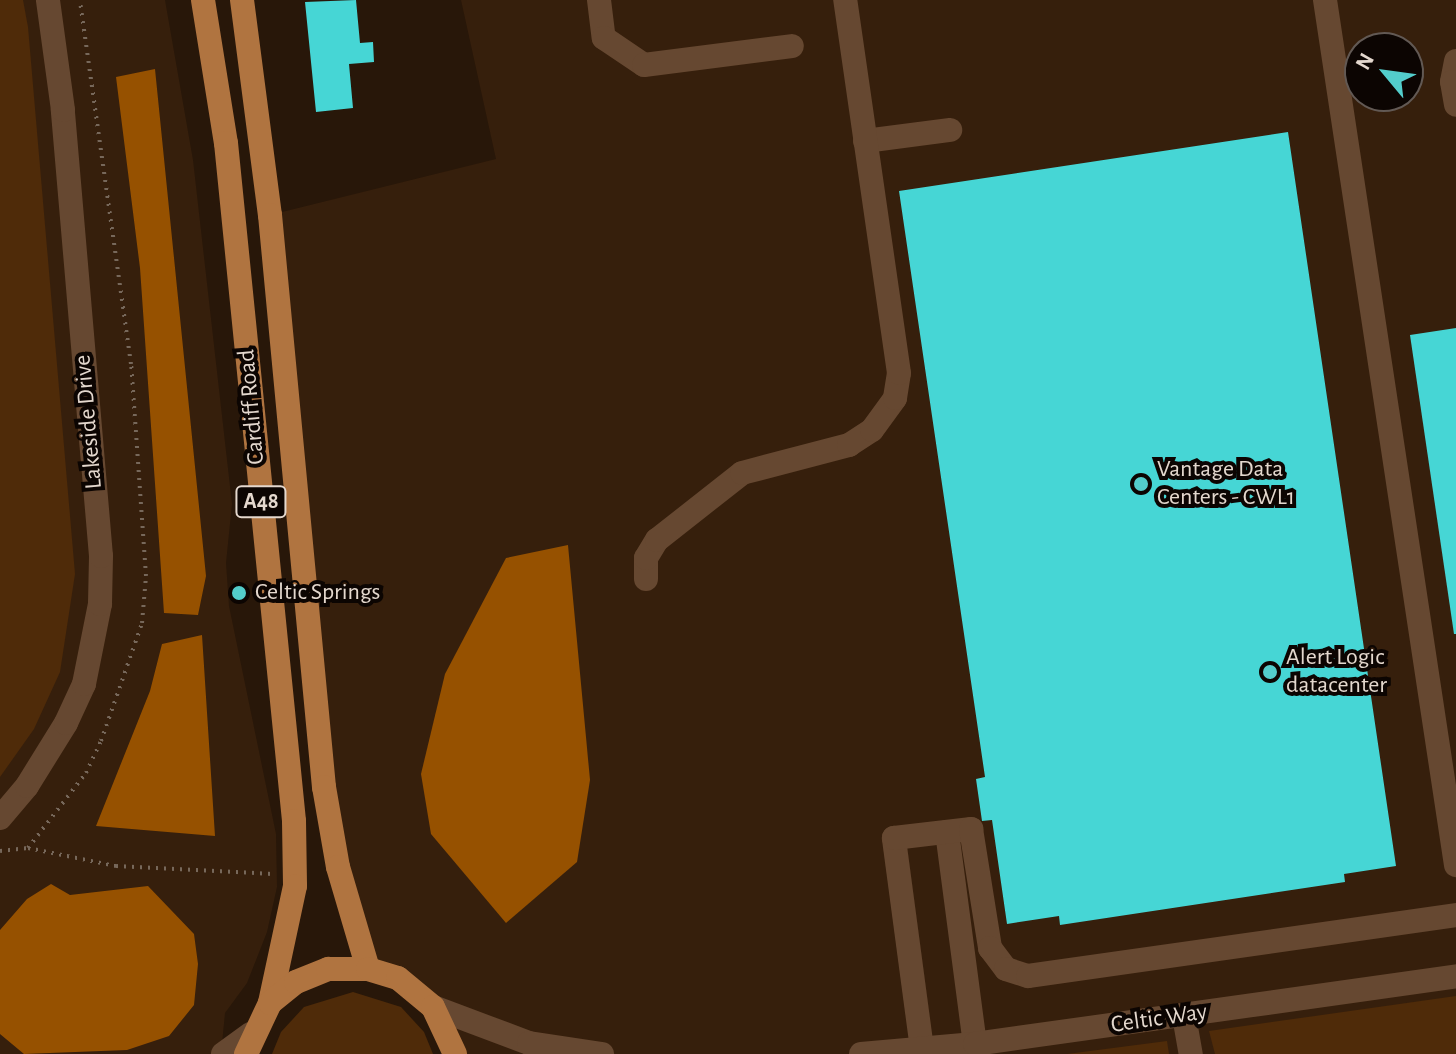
<!DOCTYPE html>
<html>
<head>
<meta charset="utf-8">
<style>
  body { margin:0 }
  #map { position:relative; width:1456px; height:1054px; overflow:hidden; background:#281709; font-family:"Alegreya Sans",sans-serif }
  div>[style] { position:absolute }
  .built>* { inset:0; background:#361f0c }
  .green>* { inset:0; background:#4f2b09 }
  .water>* { inset:0; background:#965100 }
  .building>* { inset:0; background:#46d6d5 }
  .path>* { height:4px; margin-top:-2px; transform-origin:0; background:repeating-linear-gradient(90deg,#77685b 0 2px,transparent 0 8px) }
  .minor>* { height:24px; margin:-12px; padding:0 12px; transform-origin:12px; border-radius:12px; background:#664831 }
  .major>* { height:24px; margin:-12px; padding:0 12px; transform-origin:12px; border-radius:12px; background:#b07440 }
  .dots>* { width:22px; height:22px; translate:-50% -50%; box-sizing:border-box; border:4px solid #0c0502; border-radius:50% }
  span { translate:-50% -50%; white-space:nowrap; text-align:center; line-height:1.15; -webkit-text-stroke:8px #0c0502; paint-order:stroke }
  .shield-label span { padding:2px 6px; background:#0c0502; border:2px solid; border-radius:6px; -webkit-text-stroke-width:0 }
  .shield-label { font-size:22px; color:#e4d8ce; font-weight:700 }
  .street-label { font-size:24px; color:#e4d8ce }
  .poi-label { font-size:24px; color:#e4d8ce }
  .left { translate:0 -50%; text-align:left }
  .north { position:absolute; left:1344px; top:32px; width:80px; height:80px; box-sizing:border-box; background:#0c0502; border:2px solid #625954; border-radius:50%; rotate:299deg; font-size:22px; font-weight:700; line-height:32px; text-align:center; color:#e4d8ce }
  .north::after { content:''; display:block; margin:auto; width:28px; height:36px; background:#53cdcb; clip-path:polygon(50% 0,100% 100%,50% 72%,0 100%) }
</style>
</head>
<body>
<div id="map">
  <div class="built">
    <div style="clip-path:polygon(0 0,165px 0,193px 160px,232px 504px,226px 563px,229px 606px,276px 834px,277px 887px,267px 932px,247px 983px,225px 1013px,221px 1054px,0 1054px)"></div>
    <div style="clip-path:polygon(evenodd,461px 0,1456px 0,1456px 1054px,455px 1054px,433px 1007px,368px 969px,338px 867px,270px 215px,496px 159px,461px 0,1360px 48px,1408px 48px,1408px 96px,1360px 96px,1360px 48px)"></div>
  </div>
  <div class="green">
    <div style="clip-path:polygon(0 0,23px 0,28px 27px,75px 574px,60px 672px,34px 729px,0 777px)"></div>
    <div style="clip-path:polygon(353px 992px,401px 1007px,424px 1032px,433px 1054px,272px 1054px,281px 1032px,304px 1007px)"></div>
    <div style="clip-path:polygon(1456px 996px,1456px 1054px,1215px 1054px,1209px 1031px)"></div>
    <div style="clip-path:polygon(1167px 1041px,1169px 1054px,1067px 1054px)"></div>
  </div>
  <div class="water">
    <div style="clip-path:polygon(155px 69px,206px 576px,198px 615px,164px 613px,140px 268px,116px 77px)"></div>
    <div style="clip-path:polygon(568px 545px,590px 780px,577px 862px,506px 923px,431px 834px,421px 774px,445px 674px,506px 558px)"></div>
    <div style="clip-path:polygon(202px 635px,215px 836px,96px 826px,150px 691px,162px 644px)"></div>
    <div style="clip-path:polygon(51px 884px,70px 895px,148px 886px,194px 934px,198px 964px,194px 1005px,169px 1036px,127px 1050px,24px 1054px,0 1034px,0 930px,27px 899px)"></div>
  </div>
  <div class="building">
    <div style="clip-path:polygon(356px 0,360px 43px,373px 42px,374px 62px,349px 64px,353px 108px,316px 112px,305px 2px)"></div>
    <div style="clip-path:polygon(1288px 132px,1396px 866px,1344px 874px,1345px 882px,1060px 925px,1059px 916px,1007px 924px,992px 820px,982px 821px,976px 779px,985px 777px,899px 191px)"></div>
    <div style="clip-path:polygon(1456px 328px,1456px 634px,1454px 634px,1410px 335px)"></div>
  </div>
  <div class="path">
    <div style="left:28px;top:848px;width:95px;rotate:-52.3deg"></div>
    <div style="left:86px;top:773px;width:35px;rotate:-65deg"></div>
    <div style="left:101px;top:741px;width:125px;rotate:-70.8deg"></div>
    <div style="left:142px;top:623px;width:47px;rotate:-85.1deg"></div>
    <div style="left:146px;top:576px;width:213px;rotate:-94deg"></div>
    <div style="left:131px;top:364px;width:368px;rotate:-98deg"></div>
    <div style="left:0;top:851px;width:28px;rotate:-6deg"></div>
    <div style="left:28px;top:848px;width:90px;rotate:11.6deg"></div>
    <div style="left:116px;top:866px;width:157px;rotate:2.9deg"></div>
  </div>
  <div class="minor">
    <div style="left:599px;top:0;width:38px;rotate:83deg"></div>
    <div style="left:604px;top:38px;width:48px;rotate:34deg"></div>
    <div style="left:644px;top:65px;width:149px;rotate:-7.3deg"></div>
    <div style="left:1325px;top:0;width:875px;rotate:81.39deg"></div>
    <div style="left:1456px;top:61px;width:21px;rotate:101deg"></div>
    <div style="left:1452px;top:82px;width:23px;rotate:80deg"></div>
    <div style="left:865px;top:141px;width:86px;rotate:-7.4deg"></div>
    <div style="left:646px;top:579px;width:21px;rotate:-90deg"></div>
    <div style="left:646px;top:558px;width:21px;rotate:-59deg"></div>
    <div style="left:657px;top:540px;width:108px;rotate:-38.2deg"></div>
    <div style="left:742px;top:473px;width:111px;rotate:-14.7deg"></div>
    <div style="left:849px;top:445px;width:27px;rotate:-33deg"></div>
    <div style="left:872px;top:430px;width:39px;rotate:-54deg"></div>
    <div style="left:895px;top:398px;width:25px;rotate:-81deg"></div>
    <div style="left:899px;top:373px;width:377px;rotate:-98.2deg"></div>
    <div style="left:0;top:818px;width:42px;rotate:-49.8deg"></div>
    <div style="left:27px;top:786px;width:74px;rotate:-58.2deg"></div>
    <div style="left:66px;top:723px;width:43px;rotate:-65.2deg"></div>
    <div style="left:84px;top:684px;width:82px;rotate:-78.7deg"></div>
    <div style="left:100px;top:604px;width:48px;rotate:-88.8deg"></div>
    <div style="left:101px;top:556px;width:448px;rotate:-94.9deg"></div>
    <div style="left:63px;top:110px;width:111px;rotate:-97.8deg"></div>
    <div style="left:947px;top:832px;width:214px;rotate:82.5deg"></div>
    <div style="left:433px;top:1007px;width:103px;rotate:20.6deg"></div>
    <div style="left:529px;top:1043px;width:74px;rotate:8.6deg"></div>
    <div style="left:1184px;top:1016px;width:39px;rotate:80deg"></div>
    <div style="left:922px;top:1049px;width:213px;rotate:-97.6deg"></div>
    <div style="left:894px;top:838px;width:78px;rotate:-6.7deg"></div>
    <div style="left:971px;top:829px;width:121px;rotate:80.9deg"></div>
    <div style="left:990px;top:948px;width:26px;rotate:53deg"></div>
    <div style="left:1006px;top:969px;width:23px;rotate:18deg"></div>
    <div style="left:1028px;top:976px;width:432px;rotate:-8.1deg"></div>
    <div style="left:223px;top:1054px;width:34px;rotate:-36deg"></div>
    <div style="left:861px;top:1054px;width:114px;rotate:-5deg"></div>
    <div style="left:975px;top:1044px;width:486px;rotate:-8deg"></div>
  </div>
  <div class="major">
    <div style="left:203px;top:0;width:145px;rotate:80.9deg"></div>
    <div style="left:226px;top:143px;width:681px;rotate:84.27deg"></div>
    <div style="left:294px;top:821px;width:65px;rotate:89.1deg"></div>
    <div style="left:295px;top:886px;width:120px;rotate:102.1deg"></div>
    <div style="left:242px;top:0;width:217px;rotate:82.6deg"></div>
    <div style="left:270px;top:215px;width:575px;rotate:84.61deg"></div>
    <div style="left:324px;top:787px;width:81px;rotate:80.1deg"></div>
    <div style="left:338px;top:867px;width:106px;rotate:73.6deg"></div>
    <div style="left:246px;top:1054px;width:56px;rotate:-64.8deg"></div>
    <div style="left:270px;top:1003px;width:33px;rotate:-39deg"></div>
    <div style="left:296px;top:982px;width:35px;rotate:-22deg"></div>
    <div style="left:328px;top:969px;width:40px"></div>
    <div style="left:368px;top:969px;width:31px;rotate:17deg"></div>
    <div style="left:398px;top:978px;width:45px;rotate:39.6deg"></div>
    <div style="left:433px;top:1007px;width:52px;rotate:64.9deg"></div>
  </div>
  <div class="dots">
    <div style="left:1141px;top:484px;background:#53cdcb"></div>
    <div style="left:239px;top:593px;background:#53cdcb"></div>
    <div style="left:1270px;top:672px;background:#53cdcb"></div>
  </div>
  <div class="shield-label">
    <span style="left:261px;top:502px">A48</span>
  </div>
  <div class="street-label">
    <span style="left:252px;top:407px;rotate:-95deg">Cardiff Road</span>
    <span style="left:89px;top:422px;rotate:-95deg">Lakeside Drive</span>
    <span style="left:1159px;top:1019px;rotate:-8deg">Celtic Way</span>
  </div>
  <div class="poi-label">
    <span class="left" style="left:1157px;top:484px">Vantage Data<br>Centers - CWL1</span>
    <span class="left" style="left:255px;top:593px">Celtic Springs</span>
    <span class="left" style="left:1286px;top:672px">Alert Logic<br>datacenter</span>
  </div>
  <div class="north">N</div>
</div>
</body>
</html>
